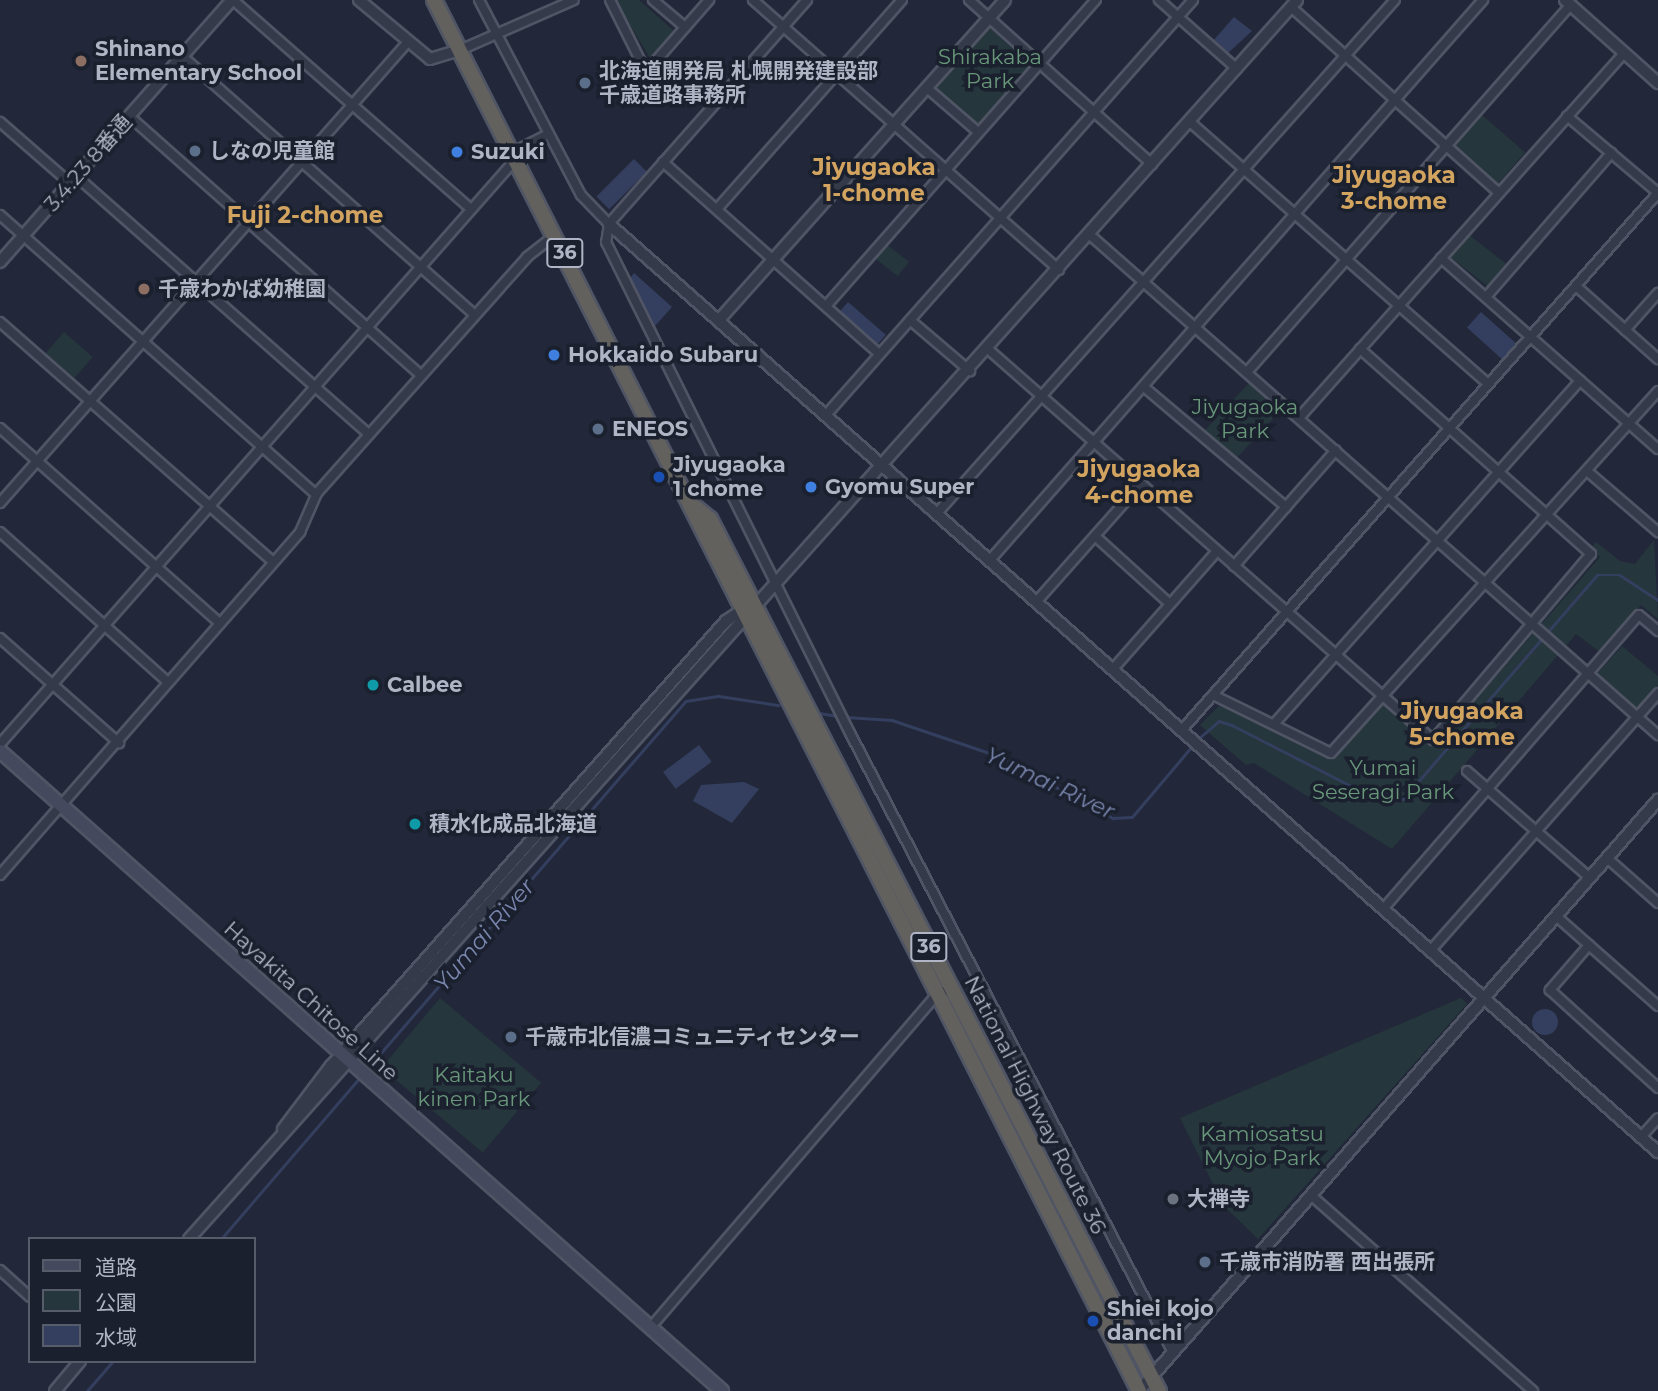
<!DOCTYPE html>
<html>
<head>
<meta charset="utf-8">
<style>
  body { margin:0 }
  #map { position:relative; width:1658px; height:1391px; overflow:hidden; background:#222839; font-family:Montserrat,"Noto Sans JP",sans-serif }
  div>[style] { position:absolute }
  .green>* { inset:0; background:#25363c; transform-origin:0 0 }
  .water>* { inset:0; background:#343f5f; transform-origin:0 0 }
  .round { border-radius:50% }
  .stream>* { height:2.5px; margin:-1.25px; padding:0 1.25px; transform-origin:1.25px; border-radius:1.25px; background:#343f5f }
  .roads { filter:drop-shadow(2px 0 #505565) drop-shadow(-2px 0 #505565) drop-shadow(0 2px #505565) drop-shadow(0 -2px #505565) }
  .minor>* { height:8px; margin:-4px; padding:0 4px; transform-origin:4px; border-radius:4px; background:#353a4a }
  .tertiary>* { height:10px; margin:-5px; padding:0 5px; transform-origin:5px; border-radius:5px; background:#353a4a }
  .secondary>* { height:12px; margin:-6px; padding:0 6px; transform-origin:6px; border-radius:6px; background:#44495d }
  .trunk>* { height:14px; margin:-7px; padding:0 7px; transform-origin:7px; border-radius:7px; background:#62615e }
  .dots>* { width:19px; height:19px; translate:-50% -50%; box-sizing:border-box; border:4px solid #1b202e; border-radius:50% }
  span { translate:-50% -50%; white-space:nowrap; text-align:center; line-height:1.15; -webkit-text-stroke:7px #1b202e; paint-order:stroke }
  .shield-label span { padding:2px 5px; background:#1b202e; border:2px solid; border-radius:5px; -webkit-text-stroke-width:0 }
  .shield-label { font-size:19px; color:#b0b5c6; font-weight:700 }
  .poi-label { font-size:21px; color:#b0b5c6; font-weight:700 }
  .left { translate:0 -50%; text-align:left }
  .park-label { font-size:21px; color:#68977a }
  .street-label { font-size:21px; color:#b0b5c6 }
  .neighbourhood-label { font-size:23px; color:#d2a45f; font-weight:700 }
  .water-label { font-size:23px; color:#7986ae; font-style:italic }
  .legend { position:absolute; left:28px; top:1237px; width:228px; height:126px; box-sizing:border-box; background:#1b202e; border:2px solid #575c6b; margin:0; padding:9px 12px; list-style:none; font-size:21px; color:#b0b5c6 }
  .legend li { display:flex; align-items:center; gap:14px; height:35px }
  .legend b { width:35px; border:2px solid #575c6b }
</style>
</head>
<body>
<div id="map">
  <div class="green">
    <div style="clip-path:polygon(615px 0,639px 0,674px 31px,650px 58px)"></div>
    <div style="left:989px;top:27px;width:59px;height:82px;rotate:43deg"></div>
    <div style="left:1482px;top:115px;width:57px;height:41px;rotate:41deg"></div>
    <div style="left:1468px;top:234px;width:49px;height:29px;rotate:38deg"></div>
    <div style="left:886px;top:244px;width:29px;height:18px;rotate:38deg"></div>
    <div style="left:64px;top:332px;width:38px;height:28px;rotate:41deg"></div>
    <div style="left:1249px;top:383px;width:42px;height:66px;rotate:43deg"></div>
    <div style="clip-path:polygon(1654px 540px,1658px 619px,1641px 605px,1601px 653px,1576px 634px,1392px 849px,1254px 763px,1246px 765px,1200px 725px,1220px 705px,1333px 759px,1384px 704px,1435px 746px,1600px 557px,1591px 548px,1596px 542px,1620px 561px,1635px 564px)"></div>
    <div style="clip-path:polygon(1622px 646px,1658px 676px,1658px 685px,1636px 709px,1596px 675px)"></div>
    <div style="left:440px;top:998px;width:132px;height:91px;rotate:40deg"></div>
    <div style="clip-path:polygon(1461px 998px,1467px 1004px,1258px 1239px,1224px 1206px,1180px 1118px)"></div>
  </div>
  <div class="water">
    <div style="clip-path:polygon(1234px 17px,1252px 31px,1226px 55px,1212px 42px)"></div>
    <div style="left:634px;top:159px;width:18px;height:53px;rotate:45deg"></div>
    <div style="clip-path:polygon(634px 273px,672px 307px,655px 326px,630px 278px)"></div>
    <div style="left:848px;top:302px;width:50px;height:16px;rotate:41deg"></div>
    <div style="left:1481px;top:312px;width:48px;height:21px;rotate:42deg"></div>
    <div style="left:699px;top:745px;width:21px;height:45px;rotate:53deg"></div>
    <div style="clip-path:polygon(744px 782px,759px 789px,732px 823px,693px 801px,701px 785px)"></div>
    <div class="round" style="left:1532px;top:1009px;width:26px;height:26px"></div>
  </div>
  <div class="stream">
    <div style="left:819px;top:713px;width:20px;rotate:9deg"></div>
    <div style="left:846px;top:717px;width:46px;rotate:3.7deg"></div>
    <div style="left:892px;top:720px;width:115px;rotate:18.7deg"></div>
    <div style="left:1001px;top:757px;width:128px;rotate:28.6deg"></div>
    <div style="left:1113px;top:818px;width:19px;rotate:-3deg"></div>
    <div style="left:1132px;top:817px;width:94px;rotate:-49.7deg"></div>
    <div style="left:1197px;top:740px;width:29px;rotate:-41deg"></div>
    <div style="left:1219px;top:721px;width:14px;rotate:17deg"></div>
    <div style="left:1232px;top:725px;width:156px;rotate:27.1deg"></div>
    <div style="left:1371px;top:796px;width:20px;rotate:20deg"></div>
    <div style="left:1390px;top:803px;width:14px;rotate:-17deg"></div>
    <div style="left:1403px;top:799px;width:296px;rotate:-49.1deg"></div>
    <div style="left:1597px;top:575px;width:23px"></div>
    <div style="left:1620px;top:575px;width:45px;rotate:33.3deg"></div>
    <div style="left:366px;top:1070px;width:488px;rotate:-49.1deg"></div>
    <div style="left:686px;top:701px;width:33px;rotate:-9deg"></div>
    <div style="left:719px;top:696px;width:60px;rotate:8.7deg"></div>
    <div style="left:221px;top:1239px;width:216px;rotate:-49.3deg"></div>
    <div style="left:87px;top:1391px;width:40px;rotate:-49deg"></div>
  </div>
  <div class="roads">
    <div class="minor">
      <div style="left:233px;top:0;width:317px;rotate:41.3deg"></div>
      <div style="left:479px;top:0;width:220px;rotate:62.4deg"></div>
      <div style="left:581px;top:195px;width:40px;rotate:46deg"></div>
      <div style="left:610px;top:0;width:80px;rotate:63.4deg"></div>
      <div style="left:646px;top:72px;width:96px;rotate:-48.8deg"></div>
      <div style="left:653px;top:0;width:42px;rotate:40.2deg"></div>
      <div style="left:753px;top:0;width:408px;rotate:41.4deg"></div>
      <div style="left:807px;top:0;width:299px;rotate:131.5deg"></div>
      <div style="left:609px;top:224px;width:18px;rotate:99deg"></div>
      <div style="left:606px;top:242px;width:548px;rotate:63.58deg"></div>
      <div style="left:850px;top:733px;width:699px;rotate:62.48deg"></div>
      <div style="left:969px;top:0;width:246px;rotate:41.9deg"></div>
      <div style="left:1159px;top:0;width:104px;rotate:41.5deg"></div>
      <div style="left:1291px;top:7px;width:278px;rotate:41.8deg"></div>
      <div style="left:460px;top:50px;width:124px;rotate:-23.7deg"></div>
      <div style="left:182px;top:56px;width:391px;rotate:41.5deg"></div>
      <div style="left:927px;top:88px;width:67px;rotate:40.8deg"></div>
      <div style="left:129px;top:116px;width:390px;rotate:41.6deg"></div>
      <div style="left:1567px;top:116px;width:119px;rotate:40.2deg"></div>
      <div style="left:0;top:122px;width:93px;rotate:41.1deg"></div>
      <div style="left:1190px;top:122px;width:397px;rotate:41.3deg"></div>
      <div style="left:513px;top:152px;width:38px;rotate:-27deg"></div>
      <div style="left:663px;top:162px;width:289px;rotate:41.6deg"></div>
      <div style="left:76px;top:176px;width:390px;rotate:41.4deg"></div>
      <div style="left:717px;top:209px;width:279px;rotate:-48.5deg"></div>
      <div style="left:0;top:215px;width:422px;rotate:41.5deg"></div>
      <div style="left:1090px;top:235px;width:757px;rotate:41.36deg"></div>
      <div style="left:1441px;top:258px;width:289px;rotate:41.4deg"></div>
      <div style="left:1576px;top:286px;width:110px;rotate:41.7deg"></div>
      <div style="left:1486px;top:297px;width:191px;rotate:-49deg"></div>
      <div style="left:826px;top:306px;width:408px;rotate:-48.6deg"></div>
      <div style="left:910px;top:320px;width:79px;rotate:40.4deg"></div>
      <div style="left:0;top:322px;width:363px;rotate:41.3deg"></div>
      <div style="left:1625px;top:330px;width:50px;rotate:-48.3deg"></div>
      <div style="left:989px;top:350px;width:591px;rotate:41.3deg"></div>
      <div style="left:1433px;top:740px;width:244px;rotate:-49.7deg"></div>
      <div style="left:1591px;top:554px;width:309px;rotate:-138.4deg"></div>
      <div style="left:1247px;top:372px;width:490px;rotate:-48.6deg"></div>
      <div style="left:1144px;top:387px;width:186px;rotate:40.2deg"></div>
      <div style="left:826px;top:415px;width:554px;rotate:-48.51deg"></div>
      <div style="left:1299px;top:418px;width:489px;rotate:-48.3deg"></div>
      <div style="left:0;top:428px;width:294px;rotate:41.6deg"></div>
      <div style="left:1587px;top:471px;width:94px;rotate:40.7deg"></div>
      <div style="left:0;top:503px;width:614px;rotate:-48.5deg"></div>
      <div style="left:938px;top:512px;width:686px;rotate:-48.25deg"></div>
      <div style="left:0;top:532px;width:225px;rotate:41.8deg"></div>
      <div style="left:1095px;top:536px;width:101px;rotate:42.2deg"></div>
      <div style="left:991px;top:559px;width:745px;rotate:-48.65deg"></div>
      <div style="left:1234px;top:566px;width:154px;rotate:-48.7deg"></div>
      <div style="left:1037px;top:601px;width:157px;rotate:-48.4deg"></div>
      <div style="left:0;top:638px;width:159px;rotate:41.4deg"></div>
      <div style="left:1113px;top:669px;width:157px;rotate:-48.6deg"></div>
      <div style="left:1213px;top:695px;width:131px;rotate:26.2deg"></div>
      <div style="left:1331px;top:753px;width:488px;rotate:-47.9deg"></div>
      <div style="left:1274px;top:724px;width:460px;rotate:-48.3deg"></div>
      <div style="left:1181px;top:731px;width:719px;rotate:-48.44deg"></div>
      <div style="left:0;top:744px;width:780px;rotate:-48.59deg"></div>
      <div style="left:1467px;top:771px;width:163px;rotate:41deg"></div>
      <div style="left:1607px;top:858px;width:68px;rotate:41.4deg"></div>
      <div style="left:0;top:875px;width:456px;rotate:-48.8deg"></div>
      <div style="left:300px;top:532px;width:43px;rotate:-66.4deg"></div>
      <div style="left:317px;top:493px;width:316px;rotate:-48.3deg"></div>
      <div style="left:527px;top:257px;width:36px;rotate:-38deg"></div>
      <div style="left:1384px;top:908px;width:388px;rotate:-49deg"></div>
      <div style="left:1639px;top:615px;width:25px;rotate:40deg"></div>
      <div style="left:1556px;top:916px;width:136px;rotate:41.4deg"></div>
      <div style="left:1589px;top:945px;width:60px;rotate:130.9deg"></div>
      <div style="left:1550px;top:990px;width:146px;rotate:42.2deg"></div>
      <div style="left:1431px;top:950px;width:343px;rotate:-48.5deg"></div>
      <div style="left:1641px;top:1137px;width:25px;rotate:-48deg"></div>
      <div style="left:1314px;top:1198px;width:292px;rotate:41.4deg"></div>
      <div style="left:0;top:1270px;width:40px;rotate:42deg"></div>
      <div style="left:650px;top:1328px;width:442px;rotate:-49.3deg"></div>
      <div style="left:938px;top:993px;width:14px;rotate:-17deg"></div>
    </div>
    <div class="tertiary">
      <div style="left:359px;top:0;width:92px;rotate:39.7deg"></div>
      <div style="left:430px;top:59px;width:31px;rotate:-17deg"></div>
      <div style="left:1565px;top:0;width:125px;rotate:41.7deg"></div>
      <div style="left:609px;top:224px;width:1401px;rotate:41.5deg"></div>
      <div style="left:0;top:262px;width:350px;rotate:-48.5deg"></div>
      <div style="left:719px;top:320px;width:429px;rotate:-48.2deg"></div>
      <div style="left:283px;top:1129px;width:78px;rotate:-52.8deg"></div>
      <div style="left:330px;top:1067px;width:596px;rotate:-48.4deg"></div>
      <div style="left:726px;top:621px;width:27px;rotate:-34deg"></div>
      <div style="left:189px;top:1239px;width:1662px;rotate:-48.19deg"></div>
      <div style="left:55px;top:1391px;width:39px;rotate:-50deg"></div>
      <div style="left:1139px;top:1391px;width:787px;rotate:-48.71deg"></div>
    </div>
    <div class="secondary">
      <div style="left:0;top:751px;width:965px;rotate:41.55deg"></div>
    </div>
    <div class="trunk">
      <div style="left:434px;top:0;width:1559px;rotate:63.12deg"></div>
      <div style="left:695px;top:507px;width:19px;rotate:39deg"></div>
      <div style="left:710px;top:519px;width:981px;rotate:62.76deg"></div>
    </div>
  </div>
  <div class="dots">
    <div style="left:81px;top:61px;background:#8d6e63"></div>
    <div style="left:585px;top:83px;background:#5c6f8a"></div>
    <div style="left:195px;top:151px;background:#5c6f8a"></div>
    <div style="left:457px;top:152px;background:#3f7fe0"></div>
    <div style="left:144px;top:289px;background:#8d6e63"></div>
    <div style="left:554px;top:355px;background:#3f7fe0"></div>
    <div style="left:598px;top:429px;background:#5c6f8a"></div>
    <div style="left:659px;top:477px;background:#1a4fb4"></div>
    <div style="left:811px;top:487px;background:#3f7fe0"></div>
    <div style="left:373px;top:685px;background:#0f9aa8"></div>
    <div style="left:415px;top:824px;background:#0f9aa8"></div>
    <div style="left:511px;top:1037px;background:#5c6f8a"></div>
    <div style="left:1173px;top:1199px;background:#6b7280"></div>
    <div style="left:1205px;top:1262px;background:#5c6f8a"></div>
    <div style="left:1093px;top:1321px;background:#1a4fb4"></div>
  </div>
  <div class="shield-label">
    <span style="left:565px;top:253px">36</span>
    <span style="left:929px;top:947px">36</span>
  </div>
  <div class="poi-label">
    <span class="left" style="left:95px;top:61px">Shinano<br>Elementary School</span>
    <span class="left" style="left:599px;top:83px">北海道開発局 札幌開発建設部<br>千歳道路事務所</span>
    <span class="left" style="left:209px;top:151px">しなの児童館</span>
    <span class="left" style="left:471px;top:152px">Suzuki</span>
    <span class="left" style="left:158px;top:289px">千歳わかば幼稚園</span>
    <span class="left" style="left:568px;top:355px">Hokkaido Subaru</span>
    <span class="left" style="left:612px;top:429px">ENEOS</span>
    <span class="left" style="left:673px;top:477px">Jiyugaoka<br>1 chome</span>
    <span class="left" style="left:825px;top:487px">Gyomu Super</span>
    <span class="left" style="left:387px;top:685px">Calbee</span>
    <span class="left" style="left:429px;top:824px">積水化成品北海道</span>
    <span class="left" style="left:525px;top:1037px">千歳市北信濃コミュニティセンター</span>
    <span class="left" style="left:1187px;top:1199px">大禅寺</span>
    <span class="left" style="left:1219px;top:1262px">千歳市消防署 西出張所</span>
    <span class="left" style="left:1107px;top:1321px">Shiei kojo<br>danchi</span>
  </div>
  <div class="park-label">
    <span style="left:990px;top:69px">Shirakaba<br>Park</span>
    <span style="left:1245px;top:419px">Jiyugaoka<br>Park</span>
    <span style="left:1383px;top:780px">Yumai<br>Seseragi Park</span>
    <span style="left:474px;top:1087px">Kaitaku<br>kinen Park</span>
    <span style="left:1262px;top:1146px">Kamiosatsu<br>Myojo Park</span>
  </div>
  <div class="street-label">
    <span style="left:88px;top:163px;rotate:-49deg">3.4.23 8番通</span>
    <span style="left:311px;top:1001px;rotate:42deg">Hayakita Chitose Line</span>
    <span style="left:1035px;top:1105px;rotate:63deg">National Highway Route 36</span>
  </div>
  <div class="neighbourhood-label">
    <span style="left:874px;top:180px">Jiyugaoka<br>1-chome</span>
    <span style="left:1394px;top:188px">Jiyugaoka<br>3-chome</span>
    <span style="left:305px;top:215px">Fuji 2-chome</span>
    <span style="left:1139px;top:482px">Jiyugaoka<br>4-chome</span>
    <span style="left:1462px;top:724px">Jiyugaoka<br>5-chome</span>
  </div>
  <div class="water-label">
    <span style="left:1050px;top:783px;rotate:25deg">Yumai River</span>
    <span style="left:484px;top:935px;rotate:-49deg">Yumai River</span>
  </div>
  <ul class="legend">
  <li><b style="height:9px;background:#44495d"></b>道路</li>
  <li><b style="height:19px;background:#25363c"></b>公園</li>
  <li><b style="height:19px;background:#343f5f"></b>水域</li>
  </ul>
</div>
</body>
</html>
